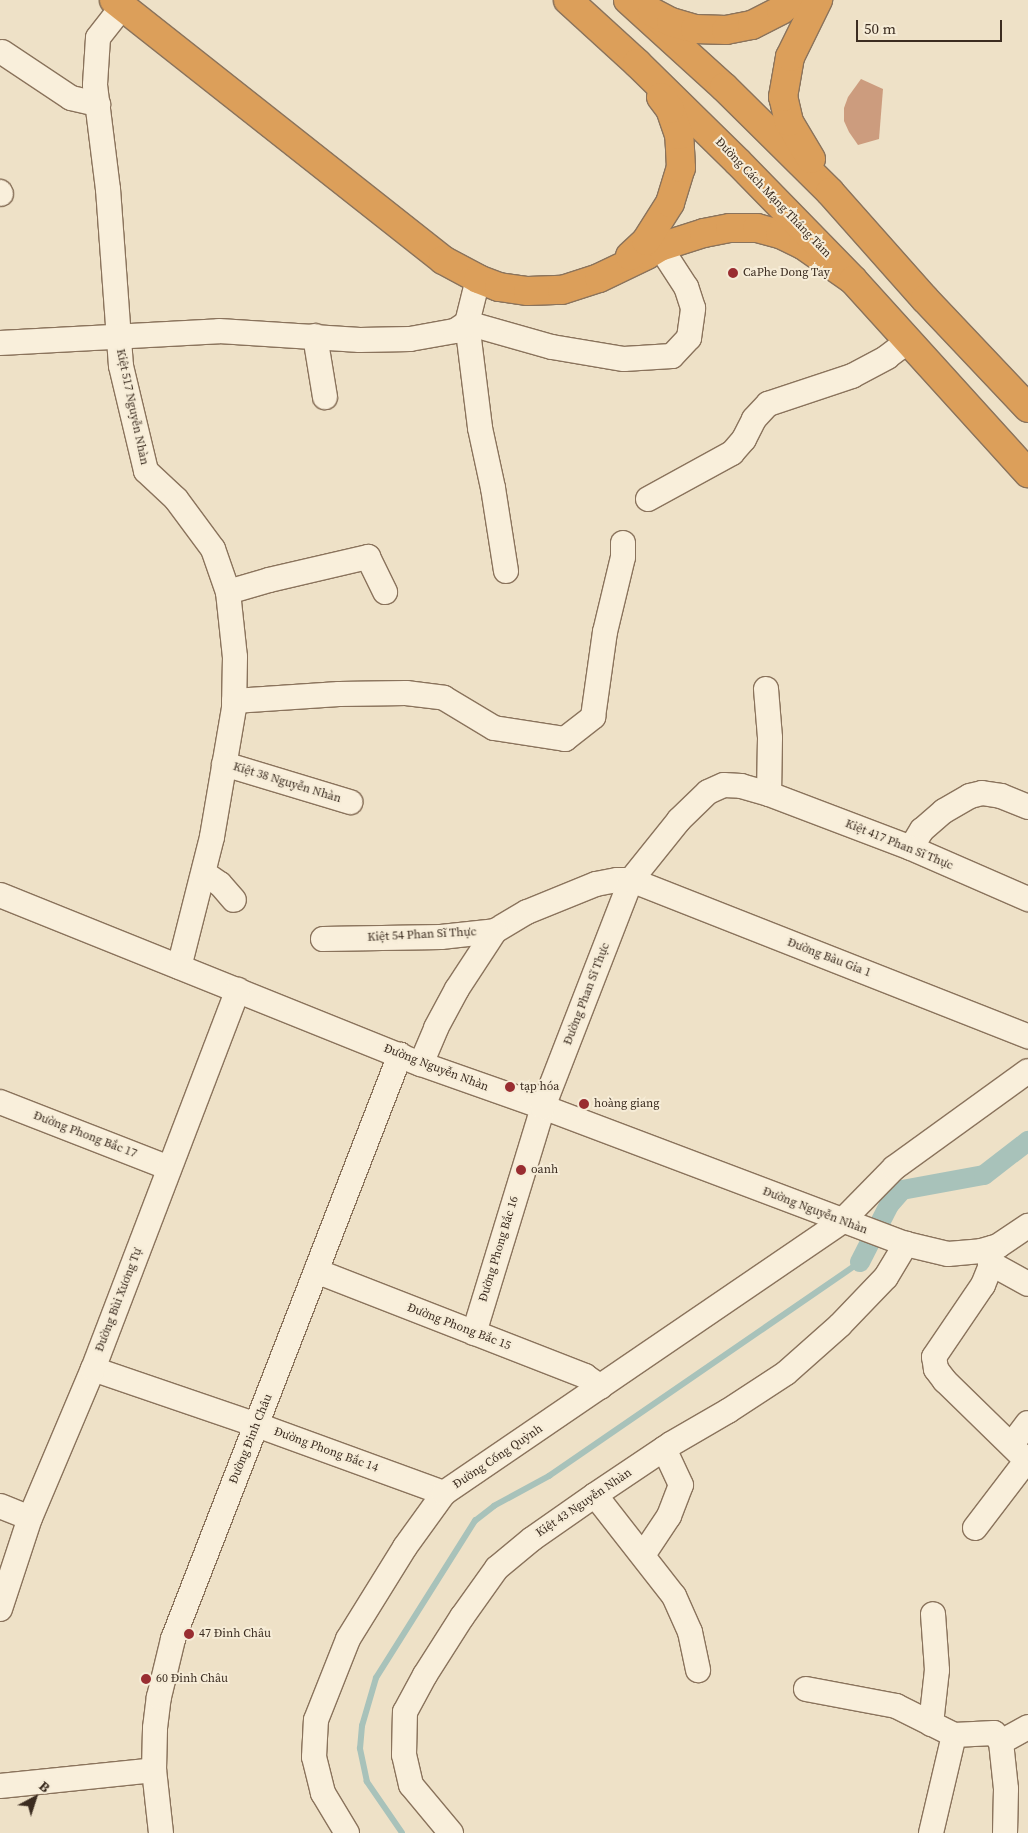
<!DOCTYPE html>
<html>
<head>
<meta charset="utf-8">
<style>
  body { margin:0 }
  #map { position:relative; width:1028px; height:1833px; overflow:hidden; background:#eee1c7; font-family:"Source Serif 4",serif }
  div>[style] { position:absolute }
  .stream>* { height:5.5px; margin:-2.75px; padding:0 2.75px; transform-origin:2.75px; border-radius:2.75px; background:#a8c2ba }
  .canal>* { height:20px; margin:-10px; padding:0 10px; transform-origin:10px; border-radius:10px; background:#a8c2ba }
  .building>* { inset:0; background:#cc9c7e }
  .roads { filter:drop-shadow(1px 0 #8a735c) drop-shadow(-1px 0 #8a735c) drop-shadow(0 1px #8a735c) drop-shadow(0 -1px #8a735c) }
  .minor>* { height:24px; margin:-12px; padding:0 12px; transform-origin:12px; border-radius:12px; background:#f9efdb }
  .highway>* { height:28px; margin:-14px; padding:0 14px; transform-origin:14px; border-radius:14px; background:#dc9f5a }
  .dots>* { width:14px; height:14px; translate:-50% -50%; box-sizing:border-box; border:2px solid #f6ecd7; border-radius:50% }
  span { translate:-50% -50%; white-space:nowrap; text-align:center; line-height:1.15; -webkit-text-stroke:4px #f6ecd7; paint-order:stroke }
  .street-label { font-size:12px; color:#3b2c20 }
  .poi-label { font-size:12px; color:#3b2c20 }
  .left { translate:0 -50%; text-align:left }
  .north { position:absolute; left:10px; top:1773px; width:50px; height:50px; -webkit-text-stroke:4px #f6ecd7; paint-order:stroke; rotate:40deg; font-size:14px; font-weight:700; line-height:20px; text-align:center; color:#3b2c20 }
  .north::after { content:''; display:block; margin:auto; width:18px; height:22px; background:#3b2c20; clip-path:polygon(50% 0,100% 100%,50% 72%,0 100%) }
  .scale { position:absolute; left:856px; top:20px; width:146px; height:22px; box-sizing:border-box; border:2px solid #3b2c20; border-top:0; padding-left:6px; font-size:15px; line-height:18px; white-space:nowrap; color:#3b2c20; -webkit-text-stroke:4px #f6ecd7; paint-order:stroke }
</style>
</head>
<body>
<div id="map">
  <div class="stream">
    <div style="left:402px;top:1833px;width:62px;rotate:-124.5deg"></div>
    <div style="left:367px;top:1782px;width:34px;rotate:-102deg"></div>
    <div style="left:360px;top:1749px;width:23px;rotate:-85deg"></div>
    <div style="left:362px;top:1726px;width:50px;rotate:-73.7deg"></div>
    <div style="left:376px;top:1678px;width:186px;rotate:-57.8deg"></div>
    <div style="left:475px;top:1521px;width:24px;rotate:-38deg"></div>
    <div style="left:494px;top:1506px;width:63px;rotate:-28.6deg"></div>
    <div style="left:549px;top:1476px;width:378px;rotate:-34.5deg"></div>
  </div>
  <div class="canal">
    <div style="left:860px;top:1262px;width:64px;rotate:-63deg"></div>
    <div style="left:889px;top:1205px;width:20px;rotate:-49deg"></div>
    <div style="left:902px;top:1190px;width:83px;rotate:-10.4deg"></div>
    <div style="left:984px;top:1175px;width:56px;rotate:-37.7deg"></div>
  </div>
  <div class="building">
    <div style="clip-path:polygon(861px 79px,883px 89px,879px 139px,858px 145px,849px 132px,844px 121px,844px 108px,848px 97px)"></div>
  </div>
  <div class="roads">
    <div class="minor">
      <div style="left:122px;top:7px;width:39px;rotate:128deg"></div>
      <div style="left:98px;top:38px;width:47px;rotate:93.7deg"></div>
      <div style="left:95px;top:85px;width:105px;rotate:82.9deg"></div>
      <div style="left:108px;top:189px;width:177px;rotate:85.8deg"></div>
      <div style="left:121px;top:366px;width:108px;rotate:76.6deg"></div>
      <div style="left:146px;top:471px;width:41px;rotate:43deg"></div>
      <div style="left:176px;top:499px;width:62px;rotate:53.5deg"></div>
      <div style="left:213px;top:549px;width:46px;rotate:70.8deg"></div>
      <div style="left:228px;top:592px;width:65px;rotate:83.9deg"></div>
      <div style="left:235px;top:657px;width:51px;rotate:91.1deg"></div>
      <div style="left:234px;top:708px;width:131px;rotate:99.7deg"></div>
      <div style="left:212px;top:837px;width:134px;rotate:104.2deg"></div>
      <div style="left:2px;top:52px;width:83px;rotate:33.7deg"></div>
      <div style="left:71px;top:98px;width:28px;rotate:13deg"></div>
      <div style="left:0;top:192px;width:2px;rotate:63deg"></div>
      <div style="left:478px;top:279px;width:45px;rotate:104deg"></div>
      <div style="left:467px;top:323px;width:106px;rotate:82.9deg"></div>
      <div style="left:480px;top:428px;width:61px;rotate:77.8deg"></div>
      <div style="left:493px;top:488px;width:84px;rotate:81.1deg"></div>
      <div style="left:467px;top:323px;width:88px;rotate:15.8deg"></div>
      <div style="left:552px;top:347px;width:73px;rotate:9.5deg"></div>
      <div style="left:624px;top:359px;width:48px;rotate:-3.6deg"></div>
      <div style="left:672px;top:356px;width:25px;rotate:-47deg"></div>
      <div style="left:689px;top:338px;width:30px;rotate:-82deg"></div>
      <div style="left:693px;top:308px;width:22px;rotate:-108deg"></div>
      <div style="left:686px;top:287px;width:48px;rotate:-123deg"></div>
      <div style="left:315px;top:336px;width:62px;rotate:80.7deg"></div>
      <div style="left:0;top:343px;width:219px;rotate:-3.1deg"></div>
      <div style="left:219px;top:331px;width:141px;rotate:3.7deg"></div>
      <div style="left:360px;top:340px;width:50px;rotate:-1.1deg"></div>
      <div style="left:410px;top:339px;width:46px;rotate:-10.1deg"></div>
      <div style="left:455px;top:331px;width:14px;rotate:-34deg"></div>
      <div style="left:648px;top:499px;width:96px;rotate:-28.7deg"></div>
      <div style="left:732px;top:453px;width:18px;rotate:-49deg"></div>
      <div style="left:744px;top:439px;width:22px;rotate:-63deg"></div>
      <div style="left:754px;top:419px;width:21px;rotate:-47deg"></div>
      <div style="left:768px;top:404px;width:89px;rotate:-18.4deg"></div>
      <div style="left:852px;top:376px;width:40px;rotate:-28deg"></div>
      <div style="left:887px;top:357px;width:26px;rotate:-37deg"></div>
      <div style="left:228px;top:592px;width:43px;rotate:-16.3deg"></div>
      <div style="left:269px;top:580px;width:102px;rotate:-13.1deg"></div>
      <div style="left:368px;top:557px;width:39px;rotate:64deg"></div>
      <div style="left:766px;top:689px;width:49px;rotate:85.3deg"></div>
      <div style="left:770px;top:738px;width:56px;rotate:91deg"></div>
      <div style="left:234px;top:701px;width:105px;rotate:-3.8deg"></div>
      <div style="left:339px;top:694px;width:67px;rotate:-0.9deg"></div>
      <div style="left:406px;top:693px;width:38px;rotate:7deg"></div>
      <div style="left:444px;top:698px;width:58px;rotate:31deg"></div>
      <div style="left:494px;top:728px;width:72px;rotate:8.8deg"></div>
      <div style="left:565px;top:739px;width:36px;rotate:-38deg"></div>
      <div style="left:593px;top:717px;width:86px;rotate:-82deg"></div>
      <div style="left:605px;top:632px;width:77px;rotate:-76.5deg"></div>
      <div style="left:623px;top:557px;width:14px;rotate:-90deg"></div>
      <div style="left:224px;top:764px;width:132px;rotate:16.8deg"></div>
      <div style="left:911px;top:848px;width:21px;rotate:-59deg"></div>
      <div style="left:922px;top:830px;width:29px;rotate:-41deg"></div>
      <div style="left:944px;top:811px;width:30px;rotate:-30deg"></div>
      <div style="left:970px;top:796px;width:12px;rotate:-14deg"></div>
      <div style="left:982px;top:793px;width:19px;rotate:9deg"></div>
      <div style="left:1001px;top:796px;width:29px;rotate:22deg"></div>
      <div style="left:204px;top:873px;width:19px;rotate:35deg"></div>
      <div style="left:220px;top:884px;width:21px;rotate:49deg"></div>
      <div style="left:0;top:895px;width:454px;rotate:21.9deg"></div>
      <div style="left:421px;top:1064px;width:129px;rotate:19.4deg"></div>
      <div style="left:543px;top:1107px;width:388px;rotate:20.7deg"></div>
      <div style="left:906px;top:1244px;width:43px;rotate:13.4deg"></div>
      <div style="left:948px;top:1254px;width:33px;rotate:-5deg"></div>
      <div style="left:981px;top:1251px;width:18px;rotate:-16deg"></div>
      <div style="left:998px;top:1246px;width:36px;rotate:-34deg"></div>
      <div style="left:323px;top:939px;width:118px;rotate:-1deg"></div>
      <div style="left:441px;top:937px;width:54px;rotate:-6.3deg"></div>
      <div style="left:495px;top:931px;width:37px;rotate:-31deg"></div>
      <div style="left:527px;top:912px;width:74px;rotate:-22.1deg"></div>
      <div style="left:596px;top:884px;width:21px;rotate:-11deg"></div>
      <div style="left:617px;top:880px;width:14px"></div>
      <div style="left:631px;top:880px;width:427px;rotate:21.5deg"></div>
      <div style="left:421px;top:1064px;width:39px;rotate:-67deg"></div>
      <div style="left:436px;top:1028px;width:44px;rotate:-61.7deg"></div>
      <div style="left:457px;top:989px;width:69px;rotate:-56.8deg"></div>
      <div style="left:0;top:1102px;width:181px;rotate:21.3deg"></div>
      <div style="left:990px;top:1263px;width:43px;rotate:28.9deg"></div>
      <div style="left:316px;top:1271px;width:289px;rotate:21.3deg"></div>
      <div style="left:585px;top:1376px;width:19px;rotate:35deg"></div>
      <div style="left:474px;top:1333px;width:236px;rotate:-73deg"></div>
      <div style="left:543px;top:1107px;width:243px;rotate:-68.8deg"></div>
      <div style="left:631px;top:880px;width:77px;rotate:-51.3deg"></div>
      <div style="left:679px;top:820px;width:40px;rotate:-44deg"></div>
      <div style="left:708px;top:792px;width:17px;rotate:-24deg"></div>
      <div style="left:724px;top:785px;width:17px;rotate:3deg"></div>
      <div style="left:741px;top:786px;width:29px;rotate:16deg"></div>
      <div style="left:769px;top:794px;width:152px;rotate:20.8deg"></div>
      <div style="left:911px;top:848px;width:128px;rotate:23.6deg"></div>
      <div style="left:93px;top:1369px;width:173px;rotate:18.9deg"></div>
      <div style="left:257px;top:1425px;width:199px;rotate:20deg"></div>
      <div style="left:1012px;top:1444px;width:26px;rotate:-53deg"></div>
      <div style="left:595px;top:1495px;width:128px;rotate:52deg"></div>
      <div style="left:674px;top:1596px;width:39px;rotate:66deg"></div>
      <div style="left:690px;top:1632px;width:39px;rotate:78deg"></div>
      <div style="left:0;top:1506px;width:32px;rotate:22deg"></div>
      <div style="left:975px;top:1528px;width:79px;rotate:-52.7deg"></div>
      <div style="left:1023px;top:1465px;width:6px;rotate:-72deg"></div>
      <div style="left:1025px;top:1459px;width:112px;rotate:-135.7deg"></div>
      <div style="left:945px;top:1381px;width:15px;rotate:-127deg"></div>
      <div style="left:936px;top:1369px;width:12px;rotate:-99deg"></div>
      <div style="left:934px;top:1357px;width:87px;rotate:-55.8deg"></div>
      <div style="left:983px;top:1285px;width:18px;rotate:-68deg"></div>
      <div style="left:990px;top:1268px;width:20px;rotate:-84deg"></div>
      <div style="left:643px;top:1555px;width:47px;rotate:-56.3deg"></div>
      <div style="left:669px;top:1516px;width:33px;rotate:-69deg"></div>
      <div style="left:681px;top:1485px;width:40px;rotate:-115deg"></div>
      <div style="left:0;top:1609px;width:96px;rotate:-71.8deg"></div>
      <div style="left:30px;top:1518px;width:162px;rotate:-67.1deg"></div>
      <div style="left:93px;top:1369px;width:406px;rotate:-69.1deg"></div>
      <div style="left:806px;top:1689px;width:92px;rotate:10.7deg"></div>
      <div style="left:896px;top:1706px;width:65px;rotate:26.6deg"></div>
      <div style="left:954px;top:1735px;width:40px;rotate:-2.9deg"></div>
      <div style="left:994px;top:1733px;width:11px;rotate:52deg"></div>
      <div style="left:1001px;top:1742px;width:47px;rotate:83.9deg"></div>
      <div style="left:1006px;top:1789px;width:44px;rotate:91.3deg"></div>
      <div style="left:931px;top:1724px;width:54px;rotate:-83.7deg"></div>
      <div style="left:937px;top:1670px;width:56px;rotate:-94.1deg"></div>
      <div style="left:1001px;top:1742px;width:31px;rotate:-29deg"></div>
      <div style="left:0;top:1786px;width:155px;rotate:-5.9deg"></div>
      <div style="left:161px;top:1833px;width:63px;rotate:-96.3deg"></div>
      <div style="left:154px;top:1770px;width:42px;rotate:-88.6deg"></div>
      <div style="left:155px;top:1728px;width:31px;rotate:-83deg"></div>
      <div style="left:159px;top:1697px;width:60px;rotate:-76.4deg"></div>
      <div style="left:173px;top:1639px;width:627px;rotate:-68.76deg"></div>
      <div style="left:347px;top:1833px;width:47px;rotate:-121deg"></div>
      <div style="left:323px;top:1793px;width:37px;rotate:-104deg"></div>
      <div style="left:314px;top:1757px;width:37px;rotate:-87deg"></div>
      <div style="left:316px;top:1720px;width:87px;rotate:-68.4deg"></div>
      <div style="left:348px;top:1639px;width:108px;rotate:-58.2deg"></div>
      <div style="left:405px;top:1547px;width:67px;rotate:-54.2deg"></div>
      <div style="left:444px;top:1493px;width:482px;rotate:-34.3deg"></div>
      <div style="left:842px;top:1221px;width:74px;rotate:-45.5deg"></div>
      <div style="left:894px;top:1168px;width:165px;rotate:-35.9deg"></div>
      <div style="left:451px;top:1833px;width:62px;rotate:-129.8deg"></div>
      <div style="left:411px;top:1785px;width:31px;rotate:-103deg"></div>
      <div style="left:404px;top:1755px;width:43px;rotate:-88.7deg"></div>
      <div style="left:405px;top:1712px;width:42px;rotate:-61.6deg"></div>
      <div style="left:425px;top:1675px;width:69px;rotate:-57.5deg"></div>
      <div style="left:462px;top:1617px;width:60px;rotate:-54.5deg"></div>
      <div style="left:497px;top:1568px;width:45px;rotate:-39.6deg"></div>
      <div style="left:532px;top:1539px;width:77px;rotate:-34.9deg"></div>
      <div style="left:595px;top:1495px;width:92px;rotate:-33.9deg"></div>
      <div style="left:671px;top:1444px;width:66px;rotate:-30.1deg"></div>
      <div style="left:728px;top:1411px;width:69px;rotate:-33.2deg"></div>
      <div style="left:786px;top:1373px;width:72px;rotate:-41.6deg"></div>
      <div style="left:840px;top:1325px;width:66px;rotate:-46.2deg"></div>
      <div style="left:886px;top:1277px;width:39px;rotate:-59deg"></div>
      <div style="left:931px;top:1833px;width:101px;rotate:-76.8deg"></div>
    </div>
    <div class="highway">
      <div style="left:114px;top:0;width:419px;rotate:38.3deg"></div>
      <div style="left:443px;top:260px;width:40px;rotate:28deg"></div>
      <div style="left:478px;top:279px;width:22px;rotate:21deg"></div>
      <div style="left:499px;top:287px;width:29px;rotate:8deg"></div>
      <div style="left:528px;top:291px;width:34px;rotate:-2deg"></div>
      <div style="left:562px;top:290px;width:39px;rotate:-18deg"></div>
      <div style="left:599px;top:278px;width:53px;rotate:-25.6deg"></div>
      <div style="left:647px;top:255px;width:15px;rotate:-32deg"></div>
      <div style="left:660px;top:247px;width:46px;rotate:-17.7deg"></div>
      <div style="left:704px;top:233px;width:26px;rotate:-11deg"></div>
      <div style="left:730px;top:228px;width:27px"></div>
      <div style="left:757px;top:228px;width:24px;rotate:15deg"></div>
      <div style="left:780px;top:234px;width:25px;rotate:26deg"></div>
      <div style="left:803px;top:245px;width:61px;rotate:35deg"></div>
      <div style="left:568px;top:0;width:93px;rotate:42.4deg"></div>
      <div style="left:637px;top:63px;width:141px;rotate:44.4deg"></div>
      <div style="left:738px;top:162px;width:165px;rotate:45.7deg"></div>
      <div style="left:853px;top:280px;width:261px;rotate:47.8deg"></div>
      <div style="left:628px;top:0;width:130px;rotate:42.2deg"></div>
      <div style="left:724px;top:87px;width:149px;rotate:44.7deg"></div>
      <div style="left:830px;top:192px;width:143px;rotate:48.4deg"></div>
      <div style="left:925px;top:299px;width:150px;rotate:46.6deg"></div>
      <div style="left:652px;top:12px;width:21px;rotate:28deg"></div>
      <div style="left:671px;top:22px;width:25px;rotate:16deg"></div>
      <div style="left:695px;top:29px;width:31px;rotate:2deg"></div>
      <div style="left:726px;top:30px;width:26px;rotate:-11deg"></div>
      <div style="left:752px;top:25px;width:33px;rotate:-27deg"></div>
      <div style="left:781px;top:10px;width:16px;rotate:-38deg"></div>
      <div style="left:811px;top:159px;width:43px;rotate:-120.7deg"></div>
      <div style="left:789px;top:122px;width:26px;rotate:-103deg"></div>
      <div style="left:783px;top:97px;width:41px;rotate:-80.1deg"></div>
      <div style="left:790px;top:57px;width:64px;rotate:-63.8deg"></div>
      <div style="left:630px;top:256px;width:22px;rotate:-43deg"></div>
      <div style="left:646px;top:241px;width:45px;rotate:-57.7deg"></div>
      <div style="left:670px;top:203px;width:37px;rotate:-73deg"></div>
      <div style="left:681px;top:168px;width:33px;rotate:-93deg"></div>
      <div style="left:679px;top:135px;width:28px;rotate:-109deg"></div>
      <div style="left:670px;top:109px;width:15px;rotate:-127deg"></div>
    </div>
  </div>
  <div class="dots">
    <div style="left:733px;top:273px;background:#992d31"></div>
    <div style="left:510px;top:1087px;background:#992d31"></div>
    <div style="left:584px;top:1104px;background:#992d31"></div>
    <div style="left:521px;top:1170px;background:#992d31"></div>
    <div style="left:189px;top:1634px;background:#992d31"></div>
    <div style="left:146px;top:1679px;background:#992d31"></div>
  </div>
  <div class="street-label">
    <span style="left:773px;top:198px;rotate:46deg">Đường Cách Mạng Tháng Tám</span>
    <span style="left:132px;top:407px;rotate:78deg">Kiệt 517 Nguyễn Nhàn</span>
    <span style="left:287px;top:783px;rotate:17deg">Kiệt 38 Nguyễn Nhàn</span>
    <span style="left:899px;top:845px;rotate:22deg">Kiệt 417 Phan Sĩ Thực</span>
    <span style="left:422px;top:935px;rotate:-3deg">Kiệt 54 Phan Sĩ Thực</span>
    <span style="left:829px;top:958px;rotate:21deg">Đường Bàu Gia 1</span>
    <span style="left:587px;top:994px;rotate:-69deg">Đường Phan Sĩ Thực</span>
    <span style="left:436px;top:1068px;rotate:21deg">Đường Nguyễn Nhàn</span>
    <span style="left:85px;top:1135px;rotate:21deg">Đường Phong Bắc 17</span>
    <span style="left:815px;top:1211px;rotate:21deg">Đường Nguyễn Nhàn</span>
    <span style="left:499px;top:1249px;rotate:-73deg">Đường Phong Bắc 16</span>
    <span style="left:119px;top:1300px;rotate:-69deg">Đường Bùi Xương Tự</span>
    <span style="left:459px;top:1327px;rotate:21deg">Đường Phong Bắc 15</span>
    <span style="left:251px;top:1439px;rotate:-68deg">Đường Đinh Châu</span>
    <span style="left:326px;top:1450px;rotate:20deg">Đường Phong Bắc 14</span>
    <span style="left:498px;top:1457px;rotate:-34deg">Đường Cống Quỳnh</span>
    <span style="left:584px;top:1503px;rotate:-34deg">Kiệt 43 Nguyễn Nhàn</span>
  </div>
  <div class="poi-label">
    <span class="left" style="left:743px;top:273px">CaPhe Dong Tay</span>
    <span class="left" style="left:520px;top:1087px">tạp hóa</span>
    <span class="left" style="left:594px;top:1104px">hoàng giang</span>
    <span class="left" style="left:531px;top:1170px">oanh</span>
    <span class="left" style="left:199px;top:1634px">47 Đinh Châu</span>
    <span class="left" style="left:156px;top:1679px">60 Đinh Châu</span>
  </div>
  <div class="north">B</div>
  <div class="scale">50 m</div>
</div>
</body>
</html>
